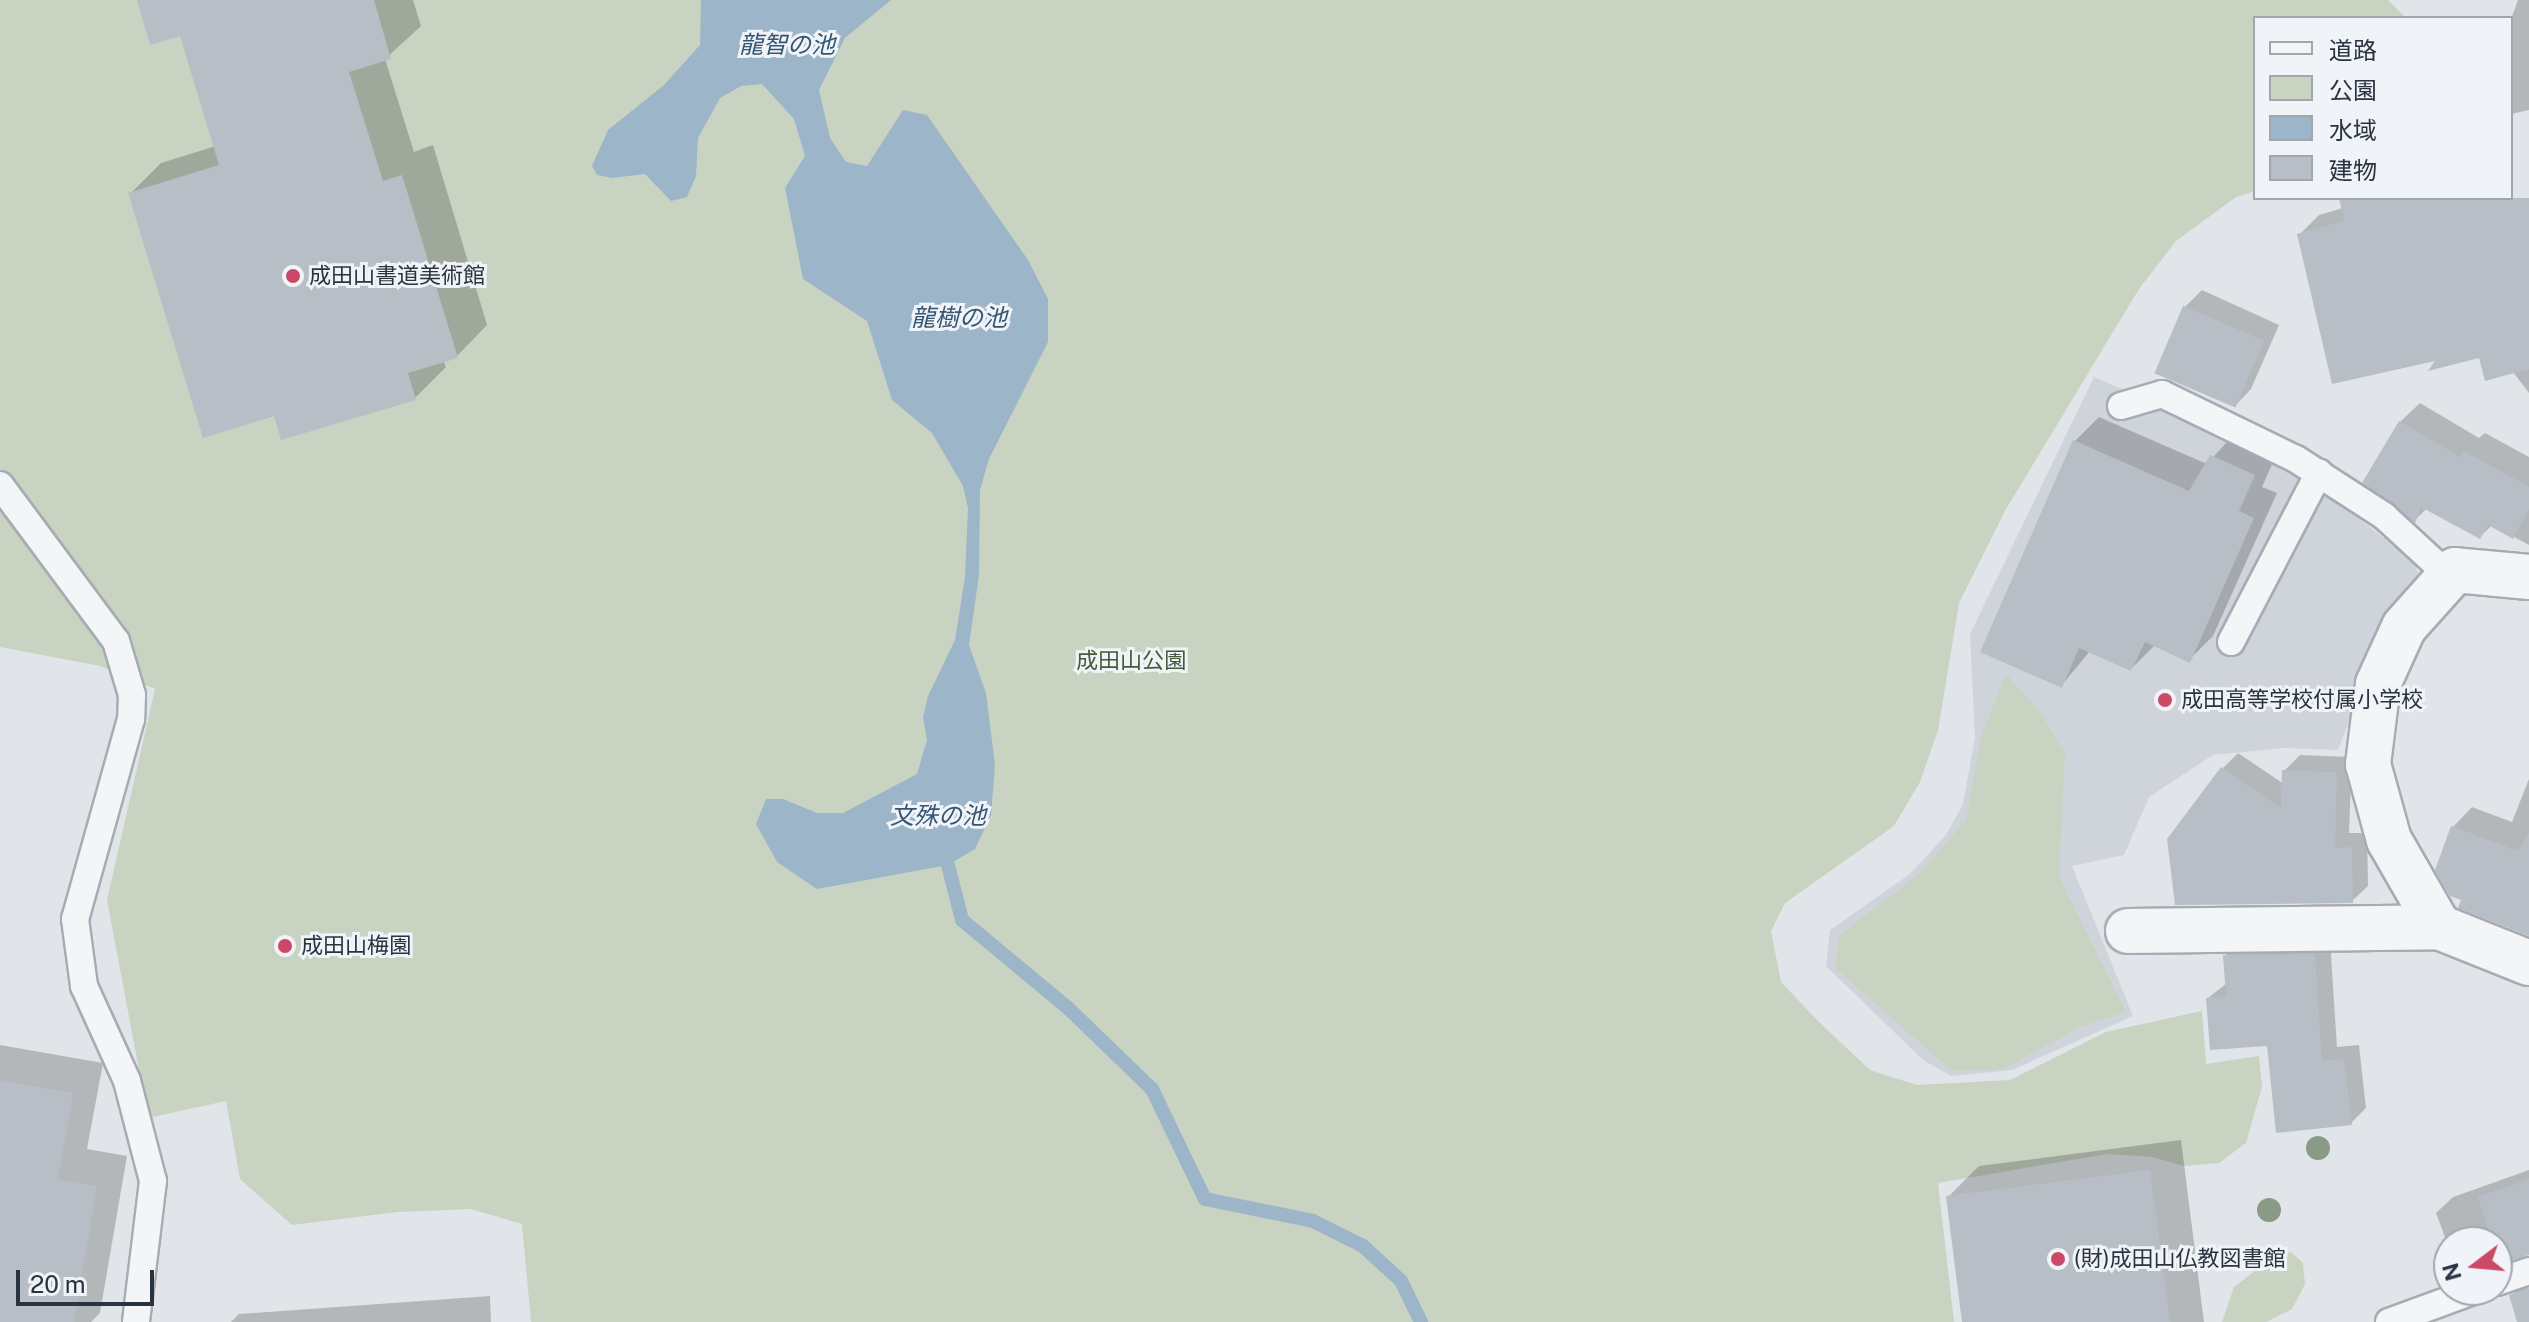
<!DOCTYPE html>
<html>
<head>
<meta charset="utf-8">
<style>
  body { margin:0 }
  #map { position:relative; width:2529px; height:1322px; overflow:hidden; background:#e1e5e9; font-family:"Public Sans","Noto Sans JP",sans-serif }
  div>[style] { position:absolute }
  .built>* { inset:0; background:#cfd4db }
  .green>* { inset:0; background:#c8d3c2 }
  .water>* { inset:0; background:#9db5c8 }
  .shadow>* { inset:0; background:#0003 }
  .stream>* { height:14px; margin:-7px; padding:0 7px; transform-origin:7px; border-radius:7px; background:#9db5c8 }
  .building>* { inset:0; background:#b8bec6; transform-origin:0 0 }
  .roads { filter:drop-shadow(2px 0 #a6acb3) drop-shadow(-2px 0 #a6acb3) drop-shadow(0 2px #a6acb3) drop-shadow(0 -2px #a6acb3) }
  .lane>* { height:26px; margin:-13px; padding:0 13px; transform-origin:13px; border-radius:13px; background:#f3f5f7 }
  .street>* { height:44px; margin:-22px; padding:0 22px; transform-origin:22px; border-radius:22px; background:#f3f5f7 }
  .trees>* { width:24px; height:24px; margin:-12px; border-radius:50%; background:#899a87 }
  .dots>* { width:22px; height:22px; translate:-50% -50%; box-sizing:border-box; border:4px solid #f0f3f7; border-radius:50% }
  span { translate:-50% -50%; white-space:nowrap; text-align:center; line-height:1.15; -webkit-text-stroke:6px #f0f3f7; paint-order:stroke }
  .poi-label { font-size:22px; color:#2a3440 }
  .left { translate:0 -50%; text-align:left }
  .park-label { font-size:22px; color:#415c37 }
  .water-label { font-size:24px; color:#355673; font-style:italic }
  .legend { position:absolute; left:2253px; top:16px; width:260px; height:184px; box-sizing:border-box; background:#f0f3f7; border:2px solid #a1a7ae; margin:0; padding:10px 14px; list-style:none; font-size:24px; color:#2a3440 }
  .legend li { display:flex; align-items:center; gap:16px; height:40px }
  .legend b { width:40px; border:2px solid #a1a7ae }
  .north { position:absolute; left:2433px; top:1226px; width:80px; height:80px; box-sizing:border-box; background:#f0f3f7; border:2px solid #a1a7ae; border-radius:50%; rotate:254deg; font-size:22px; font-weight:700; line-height:32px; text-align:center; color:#2a3440 }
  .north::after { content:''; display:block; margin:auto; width:28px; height:36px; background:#cb4967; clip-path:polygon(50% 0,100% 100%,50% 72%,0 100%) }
  .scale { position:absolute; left:16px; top:1270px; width:138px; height:36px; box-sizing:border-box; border:4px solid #2a3440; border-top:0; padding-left:10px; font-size:24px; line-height:28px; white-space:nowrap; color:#2a3440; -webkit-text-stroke:6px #f0f3f7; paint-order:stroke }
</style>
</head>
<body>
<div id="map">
  <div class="built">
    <div style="clip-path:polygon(2094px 377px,2183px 415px,2318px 487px,2411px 559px,2423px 581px,2379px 643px,2338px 750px,2284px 748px,2213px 755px,2149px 797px,2124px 855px,2072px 866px,2133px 1016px,2012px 1070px,1951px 1076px,1923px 1060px,1826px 966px,1830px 930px,1910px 874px,1946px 835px,1963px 804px,1975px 738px,1970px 634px)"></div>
  </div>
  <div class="green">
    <div style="clip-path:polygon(0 0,2388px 0,2406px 18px,2255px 18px,2255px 191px,2236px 197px,2176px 241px,2139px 289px,2006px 509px,1959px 603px,1938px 730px,1920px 782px,1894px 826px,1785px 903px,1771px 931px,1781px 982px,1819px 1022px,1870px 1070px,1917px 1085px,2010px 1080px,2106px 1032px,2202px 1011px,2206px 1064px,2259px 1056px,2262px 1087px,2246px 1143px,2219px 1163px,2184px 1166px,2152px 1157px,2107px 1154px,1938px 1183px,1954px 1322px,531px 1322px,522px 1224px,471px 1209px,398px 1212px,292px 1225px,240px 1179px,226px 1101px,148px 1118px,107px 900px,155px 689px,100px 666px,0 647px)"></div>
    <div style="clip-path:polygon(2006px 674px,2038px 709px,2065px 754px,2059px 877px,2126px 1012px,2078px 1028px,2003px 1069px,1952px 1071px,1835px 968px,1840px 935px,1920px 873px,1966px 820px,1981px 737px)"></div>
    <div style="clip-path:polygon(2291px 1252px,2303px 1263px,2305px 1284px,2292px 1309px,2266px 1322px,2222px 1322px,2234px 1287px,2276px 1255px)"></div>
  </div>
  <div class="water">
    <div style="clip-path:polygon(701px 0,891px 0,845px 38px,819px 90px,830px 138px,846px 162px,867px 166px,903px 110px,927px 115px,1028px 260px,1048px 299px,1048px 342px,989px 459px,980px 490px,979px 575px,969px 645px,986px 693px,995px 765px,991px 815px,975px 849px,948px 865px,817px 889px,777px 862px,756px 824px,766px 799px,783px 799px,817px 813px,843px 813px,917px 774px,927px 740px,923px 717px,928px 696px,955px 640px,965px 577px,968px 508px,963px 486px,932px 433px,892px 400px,867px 321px,803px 279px,785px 188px,805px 156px,794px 119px,762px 84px,741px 86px,720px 98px,698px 138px,696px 176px,687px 197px,671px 201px,645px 174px,612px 178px,597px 175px,592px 166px,608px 130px,664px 85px,700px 45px)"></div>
  </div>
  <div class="shadow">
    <div style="clip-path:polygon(139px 0,413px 0,421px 26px,385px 59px,414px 152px,433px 145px,487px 325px,457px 356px,443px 360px,446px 367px,415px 398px,275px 414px,130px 194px,161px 163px,216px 146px,181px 34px)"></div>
    <div style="clip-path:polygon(2518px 0,2529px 0,2529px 110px,2511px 114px,2511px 19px)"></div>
    <div style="clip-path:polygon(2341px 198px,2473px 198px,2529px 243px,2529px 393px,2513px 372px,2480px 356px,2439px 358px,2299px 235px,2319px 215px,2343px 208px)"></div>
    <div style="clip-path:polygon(2202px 290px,2279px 325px,2251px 389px,2235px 406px,2157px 372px,2185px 307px)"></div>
    <div style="clip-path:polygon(2420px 403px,2479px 438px,2485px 433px,2529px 457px,2529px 545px,2492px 525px,2480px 537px,2427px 508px,2415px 520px,2364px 482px,2400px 422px)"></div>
    <div style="clip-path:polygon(2099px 417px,2207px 464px,2236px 432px,2278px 451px,2262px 487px,2277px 493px,2213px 636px,2189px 660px,2155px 645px,2131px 669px,2090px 651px,2061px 686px,2075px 441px)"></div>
    <div style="clip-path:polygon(2238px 753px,2284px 784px,2284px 771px,2300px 755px,2352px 757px,2349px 833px,2367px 833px,2368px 886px,2352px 901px,2223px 768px)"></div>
    <div style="clip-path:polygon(2529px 779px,2529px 934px,2464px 899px,2453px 827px,2472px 807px,2512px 822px)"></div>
    <div style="clip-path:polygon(2330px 939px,2337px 1047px,2359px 1045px,2366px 1108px,2351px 1123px,2268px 1044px,2208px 998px,2227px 983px,2225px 956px,2240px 940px)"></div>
    <div style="clip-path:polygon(0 1045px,103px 1063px,87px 1149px,127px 1156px,100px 1313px,91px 1322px,0 1322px)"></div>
    <div style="clip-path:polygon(2181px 1140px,2204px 1322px,1964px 1322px,1948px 1197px,1979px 1166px)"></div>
    <div style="clip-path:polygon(2529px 1170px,2529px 1254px,2497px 1263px,2497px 1242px,2449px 1242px,2449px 1248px,2436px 1213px,2453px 1197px)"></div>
    <div style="clip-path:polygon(2527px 1279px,2529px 1322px,2519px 1322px,2511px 1296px)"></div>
    <div style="clip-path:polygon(490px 1296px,491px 1322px,231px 1322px,239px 1314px)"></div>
  </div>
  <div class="stream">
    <div style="left:948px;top:865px;width:57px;rotate:75.7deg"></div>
    <div style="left:962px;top:920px;width:138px;rotate:39.7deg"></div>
    <div style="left:1068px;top:1008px;width:117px;rotate:44deg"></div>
    <div style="left:1152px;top:1089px;width:122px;rotate:64.3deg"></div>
    <div style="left:1205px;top:1199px;width:110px;rotate:11.5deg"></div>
    <div style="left:1313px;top:1221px;width:56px;rotate:26.6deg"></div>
    <div style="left:1363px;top:1246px;width:52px;rotate:42.6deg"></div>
    <div style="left:1401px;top:1281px;width:46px;rotate:64deg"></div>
  </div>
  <div class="building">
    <div style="clip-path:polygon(137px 0,374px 0,391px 59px,349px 72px,383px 181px,402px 175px,458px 358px,408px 373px,416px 400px,281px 440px,274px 416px,203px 438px,128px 193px,219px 165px,180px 36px,150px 45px)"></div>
    <div style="clip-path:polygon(2339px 198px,2529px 198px,2529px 369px,2485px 381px,2479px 358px,2428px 371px,2435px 361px,2332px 384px,2297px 234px,2344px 221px)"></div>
    <div style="left:2183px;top:306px;width:88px;height:73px;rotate:23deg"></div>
    <div style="clip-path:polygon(2399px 421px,2460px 457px,2464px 451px,2529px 487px,2529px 509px,2513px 539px,2488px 525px,2480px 539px,2421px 507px,2415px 523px,2362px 483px)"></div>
    <div style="clip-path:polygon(2073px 440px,2189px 491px,2210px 455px,2255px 475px,2239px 511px,2254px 518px,2190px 663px,2145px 642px,2131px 671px,2079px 648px,2062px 688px,1980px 652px)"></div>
    <div style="clip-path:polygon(2221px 767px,2281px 808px,2282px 770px,2337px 772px,2335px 848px,2352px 847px,2353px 903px,2175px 905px,2167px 839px)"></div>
    <div style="clip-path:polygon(2451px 826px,2518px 851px,2529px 833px,2529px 936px,2458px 908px,2461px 900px,2450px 896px,2435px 870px)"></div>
    <div style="clip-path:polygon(2315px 954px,2322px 1061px,2344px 1059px,2352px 1125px,2276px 1133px,2267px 1046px,2210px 1050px,2206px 998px,2226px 996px,2223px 955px)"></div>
    <div style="clip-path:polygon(0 1080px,73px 1093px,58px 1179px,97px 1186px,74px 1322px,0 1322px)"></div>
    <div style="clip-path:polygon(2150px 1170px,2170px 1322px,1962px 1322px,1946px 1196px)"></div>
    <div style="clip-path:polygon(2529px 1179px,2529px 1255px,2499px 1264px,2497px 1242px,2492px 1242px,2478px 1197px)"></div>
    <div style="clip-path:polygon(2529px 1288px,2529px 1322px,2517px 1322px,2509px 1295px)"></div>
  </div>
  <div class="roads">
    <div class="lane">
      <div style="left:2121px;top:406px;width:43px;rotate:-16.3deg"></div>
      <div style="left:2162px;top:394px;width:149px;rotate:25.9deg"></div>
      <div style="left:2296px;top:459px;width:105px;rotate:32.9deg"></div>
      <div style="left:2384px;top:516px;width:69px;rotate:42.7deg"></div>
      <div style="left:2435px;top:563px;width:21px;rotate:19deg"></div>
      <div style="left:0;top:485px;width:194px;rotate:53.4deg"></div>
      <div style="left:116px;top:641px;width:56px;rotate:73.5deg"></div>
      <div style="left:132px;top:695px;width:24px;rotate:92deg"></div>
      <div style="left:131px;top:719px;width:208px;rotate:105.6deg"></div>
      <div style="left:75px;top:919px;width:68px;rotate:82.3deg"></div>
      <div style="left:84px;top:986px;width:104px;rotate:65.6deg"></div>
      <div style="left:127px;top:1081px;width:103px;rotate:75.4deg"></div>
      <div style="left:153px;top:1181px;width:142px;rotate:96.9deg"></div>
      <div style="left:2231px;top:642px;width:191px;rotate:-62.5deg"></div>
      <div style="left:2497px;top:1282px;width:34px;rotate:-19deg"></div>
      <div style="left:2389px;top:1322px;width:93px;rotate:-20.2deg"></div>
    </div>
    <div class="street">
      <div style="left:2529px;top:577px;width:74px;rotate:-174.6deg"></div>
      <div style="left:2455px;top:570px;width:76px;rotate:131.8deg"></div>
      <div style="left:2404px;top:627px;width:63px;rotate:114.5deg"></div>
      <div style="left:2378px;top:684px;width:81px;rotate:97.1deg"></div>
      <div style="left:2368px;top:764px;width:79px;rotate:74.6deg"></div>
      <div style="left:2389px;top:840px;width:100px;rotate:60.1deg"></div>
      <div style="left:2439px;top:927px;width:97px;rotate:21.8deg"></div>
      <div style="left:2128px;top:931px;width:311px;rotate:-0.7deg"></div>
    </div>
  </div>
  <div class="trees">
    <div style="left:2318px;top:1148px"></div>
    <div style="left:2269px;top:1210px"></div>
  </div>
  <div class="dots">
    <div style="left:293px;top:276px;background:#cb4967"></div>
    <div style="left:2165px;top:700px;background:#cb4967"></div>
    <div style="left:285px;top:946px;background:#cb4967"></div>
    <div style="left:2058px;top:1259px;background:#cb4967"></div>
  </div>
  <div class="poi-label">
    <span class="left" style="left:309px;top:276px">成田山書道美術館</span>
    <span class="left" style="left:2181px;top:700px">成田高等学校付属小学校</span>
    <span class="left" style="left:301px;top:946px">成田山梅園</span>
    <span class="left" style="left:2074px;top:1259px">(財)成田山仏教図書館</span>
  </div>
  <div class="park-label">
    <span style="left:1131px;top:661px">成田山公園</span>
  </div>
  <div class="water-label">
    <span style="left:787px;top:45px">龍智の池</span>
    <span style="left:959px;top:318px">龍樹の池</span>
    <span style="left:938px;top:816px">文殊の池</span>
  </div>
  <ul class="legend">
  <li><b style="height:10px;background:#f3f5f7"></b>道路</li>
  <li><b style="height:22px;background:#c8d3c2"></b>公園</li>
  <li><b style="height:22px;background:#9db5c8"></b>水域</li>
  <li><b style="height:22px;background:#b8bec6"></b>建物</li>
  </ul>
  <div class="north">N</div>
  <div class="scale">20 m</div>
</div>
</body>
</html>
